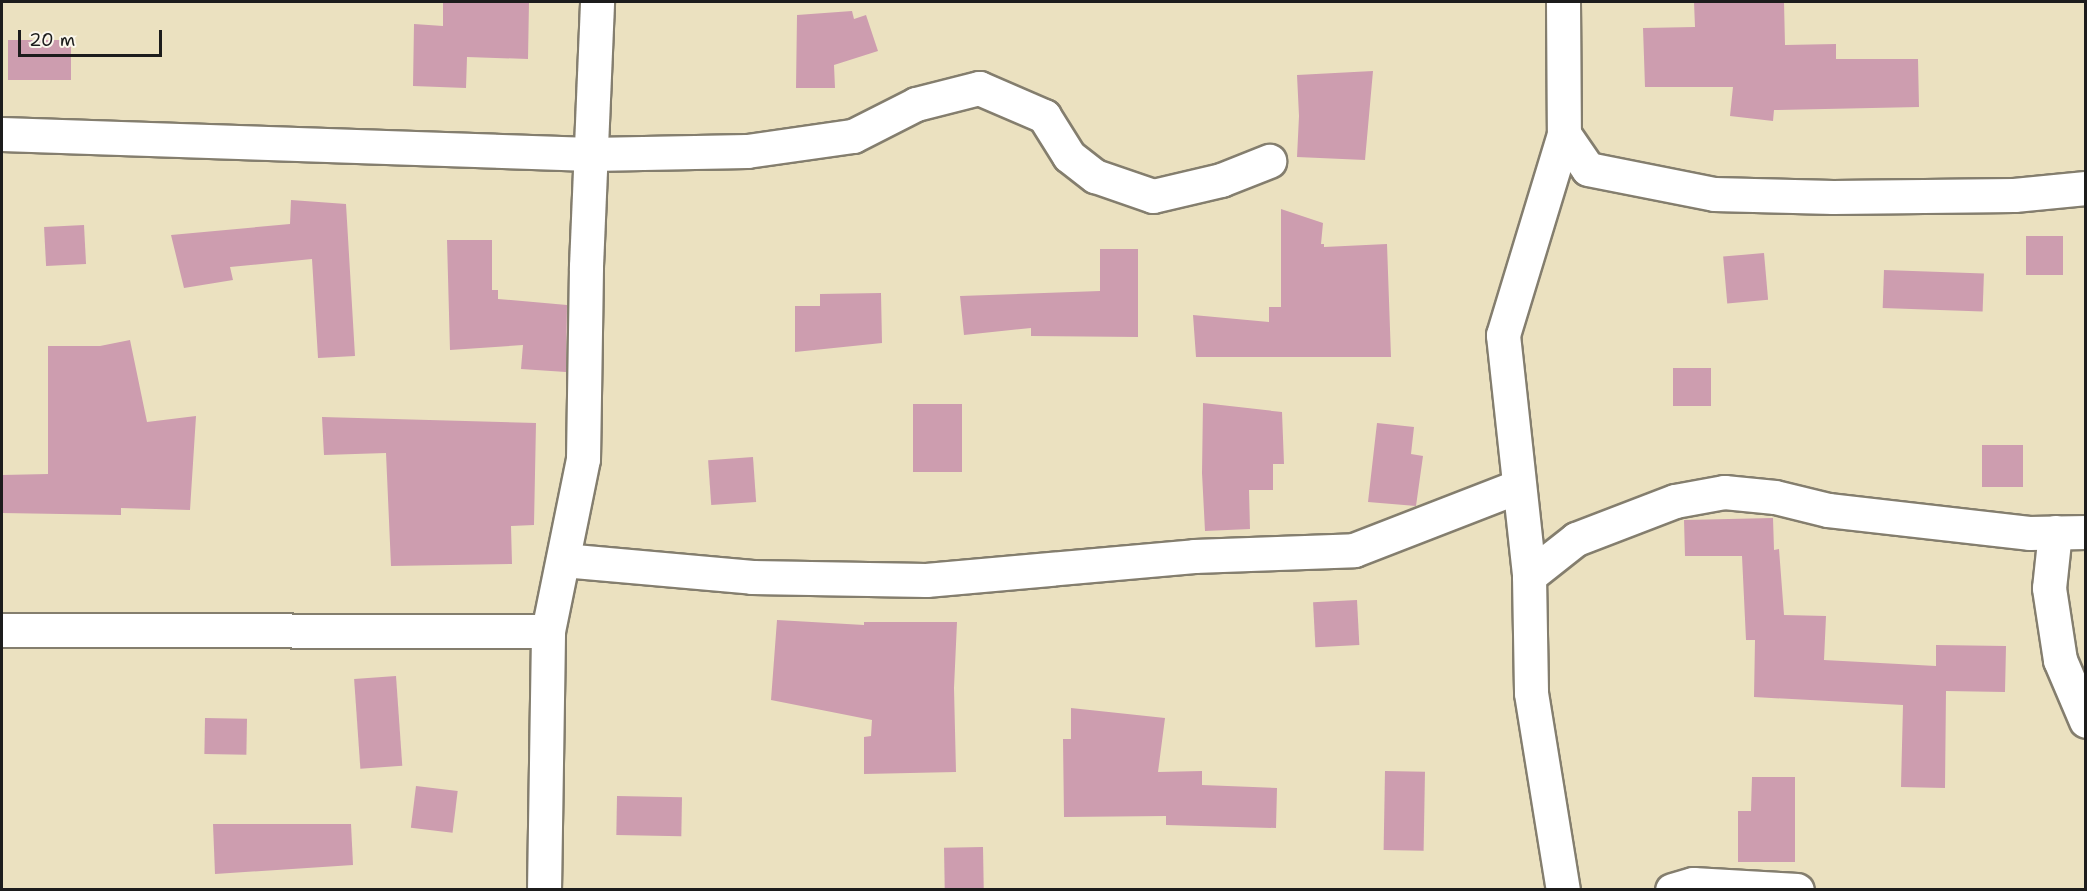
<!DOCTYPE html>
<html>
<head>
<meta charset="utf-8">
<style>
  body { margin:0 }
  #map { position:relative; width:2087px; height:891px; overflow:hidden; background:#ebe1c0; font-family:"Shantell Sans",sans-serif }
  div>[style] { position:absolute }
  .building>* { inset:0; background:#cd9daf; transform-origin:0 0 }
  .roads { filter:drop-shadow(2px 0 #847e6e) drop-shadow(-2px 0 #847e6e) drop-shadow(0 2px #847e6e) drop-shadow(0 -2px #847e6e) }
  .minor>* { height:33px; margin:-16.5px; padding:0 16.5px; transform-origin:16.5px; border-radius:16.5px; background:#fff }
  span { translate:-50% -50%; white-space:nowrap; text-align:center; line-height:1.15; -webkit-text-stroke:4.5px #fbf7ec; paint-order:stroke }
  .frame { position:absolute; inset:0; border:3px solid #1c1c1c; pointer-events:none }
  .scale { position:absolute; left:18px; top:30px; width:144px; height:27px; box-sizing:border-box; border:3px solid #1c1c1c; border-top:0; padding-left:8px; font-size:18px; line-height:21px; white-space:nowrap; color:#1c1c1c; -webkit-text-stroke:4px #fbf7ec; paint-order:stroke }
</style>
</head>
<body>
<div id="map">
  <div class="building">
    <div style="clip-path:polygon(443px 2px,529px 2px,528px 59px,467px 57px,466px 88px,413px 86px,414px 24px,443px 26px)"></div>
    <div style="clip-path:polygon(1694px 2px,1784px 2px,1785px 45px,1836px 44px,1836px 59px,1918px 59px,1919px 107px,1774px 110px,1773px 121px,1730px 116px,1733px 87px,1645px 87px,1643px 28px,1695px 27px)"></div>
    <div style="clip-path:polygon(852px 11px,854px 19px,866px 15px,878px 51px,834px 65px,835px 88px,796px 88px,797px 15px)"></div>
    <div style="left:8px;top:40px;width:63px;height:40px"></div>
    <div style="clip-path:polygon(1373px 71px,1365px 160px,1297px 157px,1299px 116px,1297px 75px)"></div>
    <div style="clip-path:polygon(291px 200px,346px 204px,355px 356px,318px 358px,312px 259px,230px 267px,233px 280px,184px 288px,171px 235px,290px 224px)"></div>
    <div style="clip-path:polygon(1281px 209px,1323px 223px,1321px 244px,1324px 244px,1324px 247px,1387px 244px,1391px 357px,1196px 357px,1193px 315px,1269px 322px,1269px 307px,1281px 307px)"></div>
    <div style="left:84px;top:225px;width:39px;height:40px;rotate:87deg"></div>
    <div style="left:2026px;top:236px;width:37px;height:39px"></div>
    <div style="clip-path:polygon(447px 240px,492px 240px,492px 290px,498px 290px,498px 299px,567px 305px,566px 372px,521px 369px,523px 345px,450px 350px)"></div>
    <div style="clip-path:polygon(1100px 249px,1138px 249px,1138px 337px,1031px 336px,1031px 328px,964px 335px,960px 296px,1100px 291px)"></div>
    <div style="left:1764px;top:253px;width:47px;height:41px;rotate:85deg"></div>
    <div style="left:1884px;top:270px;width:100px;height:38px;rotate:2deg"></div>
    <div style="clip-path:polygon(881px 293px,882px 343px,795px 352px,795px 306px,820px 306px,820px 294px)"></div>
    <div style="clip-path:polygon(130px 340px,147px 422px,196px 416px,190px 510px,121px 508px,121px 515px,2px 513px,2px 475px,48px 474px,48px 346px,100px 346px)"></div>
    <div style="left:1673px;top:368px;width:38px;height:38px"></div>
    <div style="clip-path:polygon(1203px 403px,1282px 412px,1284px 464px,1273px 464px,1273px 490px,1249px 490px,1250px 529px,1205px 531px,1202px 473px)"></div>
    <div style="left:913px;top:404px;width:49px;height:68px"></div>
    <div style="clip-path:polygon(322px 417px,536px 423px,534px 525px,511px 526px,512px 564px,391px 566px,386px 453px,324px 455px)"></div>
    <div style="clip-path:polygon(1377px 423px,1414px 427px,1411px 454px,1423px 456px,1416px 506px,1368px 502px)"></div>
    <div style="left:1982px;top:445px;width:41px;height:42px"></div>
    <div style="left:753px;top:457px;width:45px;height:45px;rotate:86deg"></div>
    <div style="clip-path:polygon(1773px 518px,1774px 550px,1779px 549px,1784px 615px,1826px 616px,1824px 660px,1936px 666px,1936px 645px,2006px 646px,2005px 692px,1946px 691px,1945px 788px,1901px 787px,1903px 705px,1754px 697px,1755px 640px,1746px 640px,1742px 556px,1685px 556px,1684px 520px)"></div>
    <div style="left:1357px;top:600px;width:45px;height:44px;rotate:87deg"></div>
    <div style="clip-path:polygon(777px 620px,864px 625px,864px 622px,957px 622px,954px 688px,956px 772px,864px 774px,864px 737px,871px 736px,872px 720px,771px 700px)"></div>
    <div style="left:396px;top:676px;width:90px;height:42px;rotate:86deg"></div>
    <div style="clip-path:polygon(1071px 708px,1165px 718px,1158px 772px,1202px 771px,1202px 785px,1277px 788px,1276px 828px,1166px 825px,1166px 816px,1064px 817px,1063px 739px,1071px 739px)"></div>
    <div style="left:205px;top:718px;width:42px;height:36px;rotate:1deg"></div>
    <div style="left:1385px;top:771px;width:40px;height:79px;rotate:1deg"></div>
    <div style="clip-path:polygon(1752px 777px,1795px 777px,1795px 862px,1738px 862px,1738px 811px,1751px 811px)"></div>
    <div style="left:416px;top:786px;width:42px;height:42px;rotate:7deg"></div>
    <div style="left:617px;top:796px;width:65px;height:39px;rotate:1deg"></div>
    <div style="clip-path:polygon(213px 824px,351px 824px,353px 865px,215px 874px)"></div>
    <div style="left:983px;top:847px;width:43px;height:39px;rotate:89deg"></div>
  </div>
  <div class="roads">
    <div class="minor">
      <div style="left:1563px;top:2px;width:132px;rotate:89.6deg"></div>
      <div style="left:1564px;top:134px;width:210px;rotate:106.9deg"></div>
      <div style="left:1503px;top:335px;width:242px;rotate:83.8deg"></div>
      <div style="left:1529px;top:576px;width:117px;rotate:89deg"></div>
      <div style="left:1531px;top:693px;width:200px;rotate:80.8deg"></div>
      <div style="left:2px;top:134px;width:589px;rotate:1.94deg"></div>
      <div style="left:591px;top:154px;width:156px;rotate:-1.1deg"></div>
      <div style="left:747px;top:151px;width:107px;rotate:-8.1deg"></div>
      <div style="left:853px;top:136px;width:71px;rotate:-26.9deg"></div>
      <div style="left:916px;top:104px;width:65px;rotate:-14.3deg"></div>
      <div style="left:979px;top:88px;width:71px;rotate:23.3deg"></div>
      <div style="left:1044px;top:116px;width:47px;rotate:58deg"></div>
      <div style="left:1069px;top:156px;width:33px;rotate:38deg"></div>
      <div style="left:1095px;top:176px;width:61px;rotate:19deg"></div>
      <div style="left:1153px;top:196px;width:70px;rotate:-13.2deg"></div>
      <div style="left:1221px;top:180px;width:52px;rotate:-21.6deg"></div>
      <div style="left:1564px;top:134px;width:42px;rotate:55.6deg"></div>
      <div style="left:1588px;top:169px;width:128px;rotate:11.2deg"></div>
      <div style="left:1714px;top:194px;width:119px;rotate:1.4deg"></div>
      <div style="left:1833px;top:197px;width:181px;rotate:-0.6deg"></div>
      <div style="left:2014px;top:195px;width:72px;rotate:-5.6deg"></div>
      <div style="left:2055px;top:532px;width:56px;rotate:96.1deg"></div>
      <div style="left:2049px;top:588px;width:73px;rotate:81.3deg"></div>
      <div style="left:2060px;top:660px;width:66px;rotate:66.9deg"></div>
      <div style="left:563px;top:560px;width:190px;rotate:5.1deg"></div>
      <div style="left:752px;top:577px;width:174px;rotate:1deg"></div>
      <div style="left:926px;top:580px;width:269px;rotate:-5.1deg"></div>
      <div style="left:1194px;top:556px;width:160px;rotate:-2.1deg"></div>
      <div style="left:1354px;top:550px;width:177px;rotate:-21.2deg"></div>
      <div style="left:1529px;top:576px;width:60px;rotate:-38.2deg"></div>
      <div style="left:1576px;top:539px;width:106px;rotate:-21deg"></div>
      <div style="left:1675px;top:501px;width:50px;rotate:-10.4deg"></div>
      <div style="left:1724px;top:492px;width:51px;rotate:5.6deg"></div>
      <div style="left:1775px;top:497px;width:55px;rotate:13.8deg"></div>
      <div style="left:1828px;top:510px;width:202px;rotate:6.5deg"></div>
      <div style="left:2029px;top:533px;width:57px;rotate:-1deg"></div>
      <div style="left:2px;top:630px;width:546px;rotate:0.1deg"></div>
      <div style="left:544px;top:890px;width:259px;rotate:-89.1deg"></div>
      <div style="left:548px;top:631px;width:176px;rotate:-78.5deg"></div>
      <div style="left:583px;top:459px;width:193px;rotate:-89.1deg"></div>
      <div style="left:586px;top:266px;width:264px;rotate:-87.6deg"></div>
      <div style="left:1672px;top:890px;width:22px;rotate:-16deg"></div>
      <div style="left:1693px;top:884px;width:104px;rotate:3.3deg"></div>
    </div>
  </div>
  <div class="frame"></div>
  <div class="scale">20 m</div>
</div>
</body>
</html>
